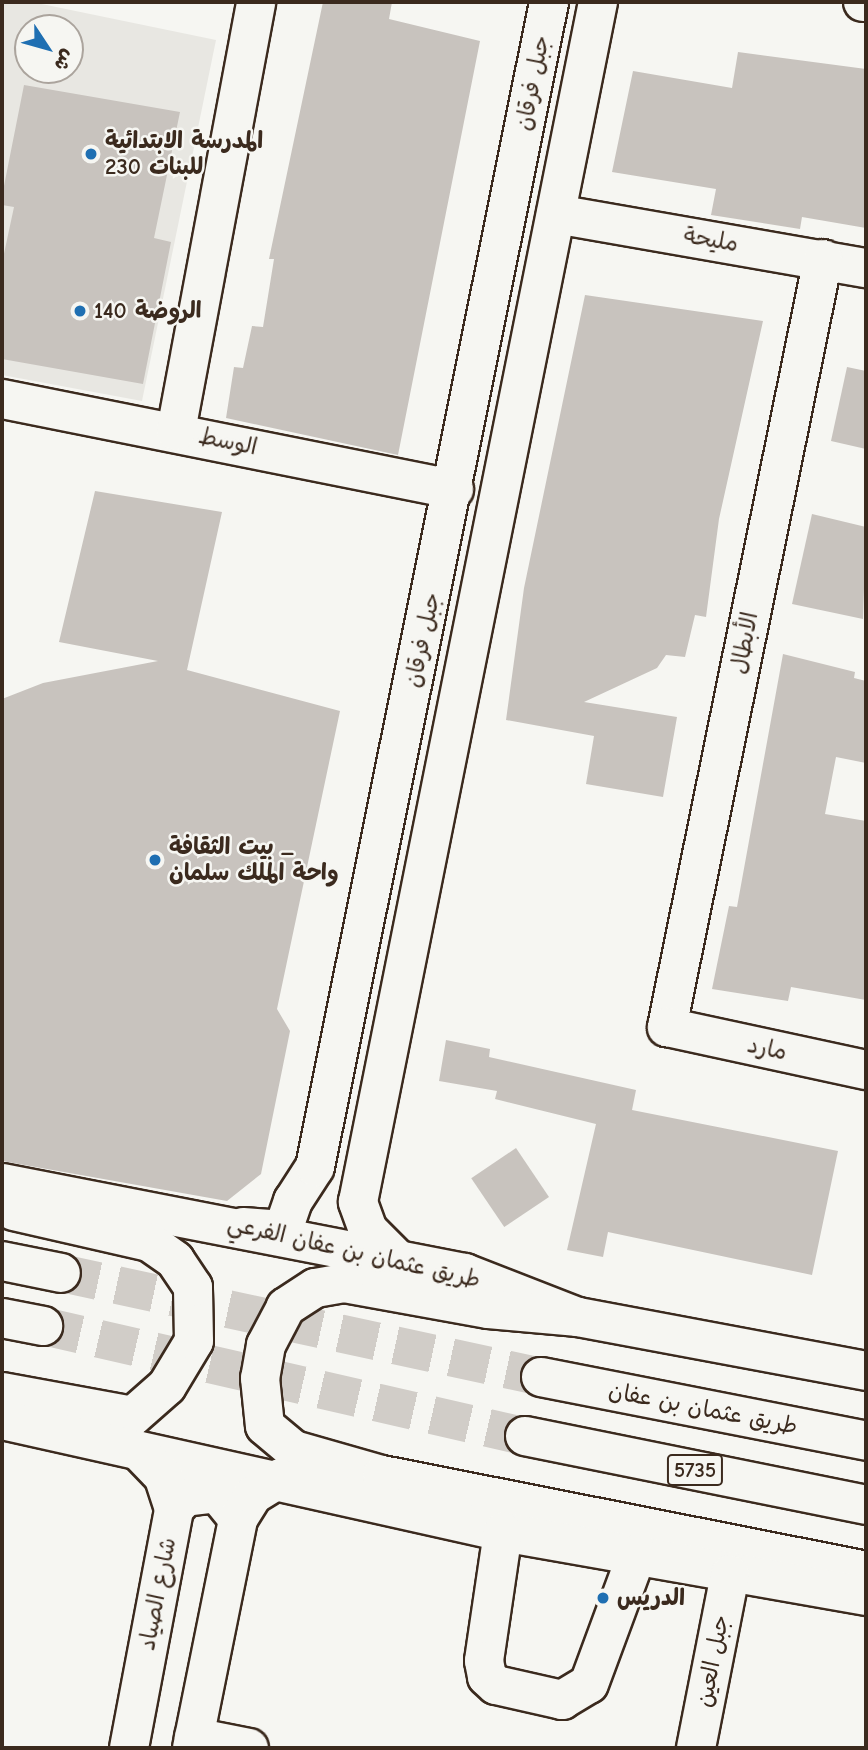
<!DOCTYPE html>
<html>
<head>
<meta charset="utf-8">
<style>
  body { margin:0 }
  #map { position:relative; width:868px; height:1750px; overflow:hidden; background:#f6f6f2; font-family:"Comic Neue","Playpen Sans Arabic",sans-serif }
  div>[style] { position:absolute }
  .built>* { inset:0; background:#e8e7e2 }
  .building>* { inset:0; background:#c8c3be; transform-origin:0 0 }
  .major-tunnel>* { height:38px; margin-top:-19px; transform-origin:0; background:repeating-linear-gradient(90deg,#d1cdc8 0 38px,transparent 0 57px) }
  .roads { filter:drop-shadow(2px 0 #3b2a1e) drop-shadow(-2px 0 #3b2a1e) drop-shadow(0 2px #3b2a1e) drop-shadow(0 -2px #3b2a1e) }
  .minor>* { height:38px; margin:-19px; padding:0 19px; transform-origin:19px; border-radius:19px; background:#f6f6f2 }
  .major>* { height:38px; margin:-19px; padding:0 19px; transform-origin:19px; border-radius:19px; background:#f6f6f2 }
  .dots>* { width:19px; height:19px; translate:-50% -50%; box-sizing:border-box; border:4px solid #f6f6f2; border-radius:50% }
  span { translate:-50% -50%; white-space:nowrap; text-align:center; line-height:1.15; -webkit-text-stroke:5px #f6f6f2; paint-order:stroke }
  .shield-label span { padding:2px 5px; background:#f6f6f2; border:2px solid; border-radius:5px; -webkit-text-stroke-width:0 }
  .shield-label { font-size:21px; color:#3b2a1e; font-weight:700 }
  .street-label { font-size:23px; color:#3b2a1e }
  .poi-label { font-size:23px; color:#3b2a1e; font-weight:700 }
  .left { translate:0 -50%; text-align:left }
  .frame { position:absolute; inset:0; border:4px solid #3b2a1e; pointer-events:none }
  .north { position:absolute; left:14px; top:14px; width:70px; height:70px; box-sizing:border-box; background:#f6f6f2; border:2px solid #aba49d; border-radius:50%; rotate:126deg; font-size:19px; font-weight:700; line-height:28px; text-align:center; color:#3b2a1e }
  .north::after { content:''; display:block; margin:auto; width:24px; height:32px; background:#1f6fb2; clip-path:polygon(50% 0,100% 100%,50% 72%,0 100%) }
</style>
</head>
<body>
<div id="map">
  <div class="built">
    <div style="clip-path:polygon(evenodd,2px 2px,32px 2px,216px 40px,142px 401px,2px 375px,2px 2px,28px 28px,70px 28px,70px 70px,28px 70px,28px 28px)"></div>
  </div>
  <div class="building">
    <div style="clip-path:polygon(323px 2px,392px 2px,389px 19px,480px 41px,398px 455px,226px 418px,234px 367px,243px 368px,252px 326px,263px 327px,274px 259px,269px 259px)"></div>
    <div style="clip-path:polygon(738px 52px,866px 69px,866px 228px,802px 217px,800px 229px,711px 215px,716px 189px,612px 172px,633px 71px,732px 88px)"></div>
    <div style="clip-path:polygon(24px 85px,180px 112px,154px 238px,171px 242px,143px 384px,2px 359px,2px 263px,14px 207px,2px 205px,2px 196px)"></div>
    <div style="clip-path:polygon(585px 295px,763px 321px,719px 519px,706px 617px,695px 615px,685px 657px,666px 655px,657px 668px,584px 702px,677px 717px,663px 797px,586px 784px,594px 736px,506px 720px,524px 588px)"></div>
    <div style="clip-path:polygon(847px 367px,866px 371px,866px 449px,831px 441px)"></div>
    <div style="clip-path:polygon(95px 491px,222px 512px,187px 670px,340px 711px,277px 1009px,290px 1031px,261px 1174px,227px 1201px,2px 1161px,2px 699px,43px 683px,158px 661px,59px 642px)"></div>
    <div style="clip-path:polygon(812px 514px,866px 527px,863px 619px,792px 604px)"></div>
    <div style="clip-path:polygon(783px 654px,855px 672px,854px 678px,866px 681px,866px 763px,836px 757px,825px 814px,866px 821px,866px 1000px,791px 987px,788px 1001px,712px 989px,729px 906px,737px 907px)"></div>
    <div style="clip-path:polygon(446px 1040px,490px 1049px,489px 1057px,636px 1090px,632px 1110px,838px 1151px,812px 1275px,608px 1232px,603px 1257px,567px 1250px,596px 1124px,495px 1099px,497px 1091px,439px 1081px)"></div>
    <div style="left:516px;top:1148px;width:59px;height:54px;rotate:56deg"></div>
  </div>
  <div class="major-tunnel">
    <div style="left:61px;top:1273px;width:491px;rotate:12.2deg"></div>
    <div style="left:43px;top:1326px;width:494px;rotate:12.9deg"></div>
  </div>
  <div class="roads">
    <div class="minor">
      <div style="left:863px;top:2px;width:3px"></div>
      <div style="left:556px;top:214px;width:315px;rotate:9.9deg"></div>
      <div style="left:823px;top:259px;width:784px;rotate:101.48deg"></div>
      <div style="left:667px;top:1027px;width:204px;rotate:12.2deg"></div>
      <div style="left:2px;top:399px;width:461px;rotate:11.3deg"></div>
      <div style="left:176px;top:431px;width:436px;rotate:-79.4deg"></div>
      <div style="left:2px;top:1183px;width:472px;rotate:11deg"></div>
      <div style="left:465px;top:1273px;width:121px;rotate:21.3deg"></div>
      <div style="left:578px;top:1317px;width:293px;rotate:10.6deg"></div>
      <div style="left:243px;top:1227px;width:40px;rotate:4.3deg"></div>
      <div style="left:283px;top:1230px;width:31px;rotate:-71deg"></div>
      <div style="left:293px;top:1201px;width:40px;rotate:-57.1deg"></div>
      <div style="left:315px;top:1167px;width:1188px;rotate:-78.64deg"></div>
      <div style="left:397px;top:1259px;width:41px;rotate:-135deg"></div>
      <div style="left:368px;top:1230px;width:30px;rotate:-110deg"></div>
      <div style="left:358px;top:1202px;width:1224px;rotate:-78.69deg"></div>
      <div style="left:578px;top:1317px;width:90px;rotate:-174.9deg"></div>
      <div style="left:488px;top:1309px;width:146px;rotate:-169.8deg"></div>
      <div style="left:344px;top:1283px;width:29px;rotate:170deg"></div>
      <div style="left:315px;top:1288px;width:35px;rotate:147deg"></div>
      <div style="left:286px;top:1307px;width:43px;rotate:117.8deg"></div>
      <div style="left:266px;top:1345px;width:34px;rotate:100deg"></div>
      <div style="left:260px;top:1378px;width:48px;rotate:84.1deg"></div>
      <div style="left:265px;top:1426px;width:38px;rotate:40deg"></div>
      <div style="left:294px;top:1450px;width:91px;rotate:15.9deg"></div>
      <div style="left:382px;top:1475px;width:493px;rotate:11.2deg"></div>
      <div style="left:2px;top:1392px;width:133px;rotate:10.4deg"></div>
      <div style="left:133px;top:1416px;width:45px;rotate:-41.4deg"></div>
      <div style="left:167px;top:1386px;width:52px;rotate:-59deg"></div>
      <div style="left:194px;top:1341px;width:54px;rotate:-91.1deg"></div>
      <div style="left:193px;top:1287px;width:32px;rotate:-124deg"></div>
      <div style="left:175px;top:1260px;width:32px;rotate:-145deg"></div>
      <div style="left:149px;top:1242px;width:139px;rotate:-167.1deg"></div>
      <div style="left:2px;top:1420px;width:513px;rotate:12.6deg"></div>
      <div style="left:503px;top:1532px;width:369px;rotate:10deg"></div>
      <div style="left:174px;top:1509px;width:16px;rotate:-47deg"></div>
      <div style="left:185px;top:1497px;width:32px;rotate:-7deg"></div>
      <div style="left:217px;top:1493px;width:33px;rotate:51deg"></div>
      <div style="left:503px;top:1532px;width:130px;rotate:98.4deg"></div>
      <div style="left:484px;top:1661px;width:16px;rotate:79deg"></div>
      <div style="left:487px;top:1677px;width:12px;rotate:42deg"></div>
      <div style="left:496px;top:1685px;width:68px;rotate:12.8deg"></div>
      <div style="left:562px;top:1700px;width:31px;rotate:-31deg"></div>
      <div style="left:589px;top:1684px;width:139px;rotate:-69.7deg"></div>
      <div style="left:194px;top:1737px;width:56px;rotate:11.3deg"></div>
      <div style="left:129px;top:1748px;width:243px;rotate:-79.3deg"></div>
      <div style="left:174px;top:1509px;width:35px;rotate:-108deg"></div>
      <div style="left:163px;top:1476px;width:35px;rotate:-134deg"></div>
      <div style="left:192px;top:1748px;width:234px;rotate:-78.6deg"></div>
      <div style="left:238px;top:1519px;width:28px;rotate:-58deg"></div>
      <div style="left:253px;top:1495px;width:32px;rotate:-32deg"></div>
      <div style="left:696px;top:1748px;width:177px;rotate:-78.9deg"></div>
    </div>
    <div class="major">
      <div style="left:2px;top:1261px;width:60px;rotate:11.5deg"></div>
      <div style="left:2px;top:1318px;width:42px;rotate:11deg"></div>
      <div style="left:541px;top:1377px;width:331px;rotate:11.1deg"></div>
      <div style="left:525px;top:1436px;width:348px;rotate:11.4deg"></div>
    </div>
  </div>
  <div class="dots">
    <div style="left:91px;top:154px;background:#1f6fb2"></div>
    <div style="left:80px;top:311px;background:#1f6fb2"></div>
    <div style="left:155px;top:860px;background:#1f6fb2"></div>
    <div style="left:603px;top:1598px;background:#1f6fb2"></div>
  </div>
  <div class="shield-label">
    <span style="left:695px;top:1470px">5735</span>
  </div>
  <div class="street-label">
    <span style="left:533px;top:83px;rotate:-79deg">جبل فرقان</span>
    <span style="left:711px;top:240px;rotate:10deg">مليحة</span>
    <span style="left:228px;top:442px;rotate:12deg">الوسط</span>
    <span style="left:423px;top:640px;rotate:-78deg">جبل فرقان</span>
    <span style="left:745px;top:643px;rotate:-79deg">الأبطال</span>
    <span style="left:767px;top:1049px;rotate:12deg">مارد</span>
    <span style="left:354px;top:1252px;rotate:13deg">طريق عثمان بن عفان الفرعي</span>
    <span style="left:703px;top:1409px;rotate:11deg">طريق عثمان بن عفان</span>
    <span style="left:158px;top:1594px;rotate:-79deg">شارع الصياد</span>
    <span style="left:713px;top:1661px;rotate:-79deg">جبل العين</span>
  </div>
  <div class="poi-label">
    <span class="left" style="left:105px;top:154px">المدرسة الابتدائية<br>230 للبنات</span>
    <span class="left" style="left:94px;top:311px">الروضة 140</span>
    <span class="left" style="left:169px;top:860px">بيت الثقافة _<br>واحة الملك سلمان</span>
    <span class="left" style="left:617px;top:1598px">الدريس</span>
  </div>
  <div class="frame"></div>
  <div class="north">ش</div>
</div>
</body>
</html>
